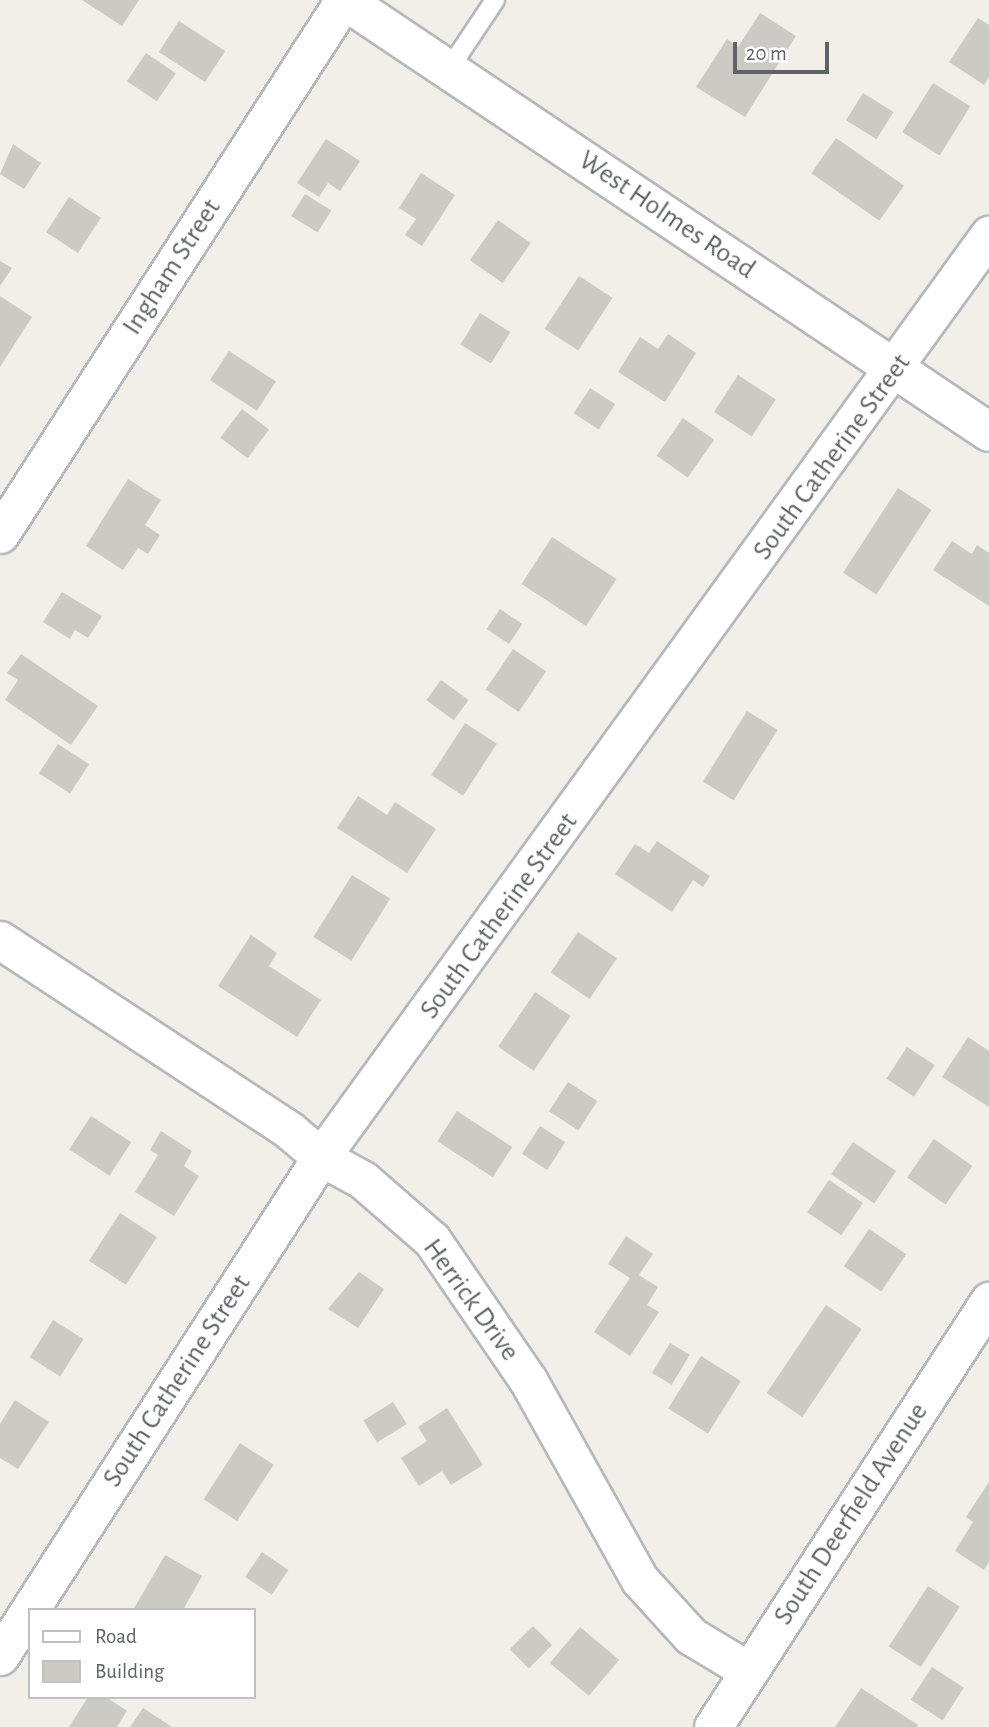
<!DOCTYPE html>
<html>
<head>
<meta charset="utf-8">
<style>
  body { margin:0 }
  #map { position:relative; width:989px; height:1727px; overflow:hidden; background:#f1efe8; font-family:"Alegreya Sans",sans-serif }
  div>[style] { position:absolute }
  .building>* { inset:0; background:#cccac5; transform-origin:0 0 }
  .roads { filter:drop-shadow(2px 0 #b5b8bc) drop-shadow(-2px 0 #b5b8bc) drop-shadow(0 2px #b5b8bc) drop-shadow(0 -2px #b5b8bc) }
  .service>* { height:18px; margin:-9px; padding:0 9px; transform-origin:9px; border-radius:9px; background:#fff }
  .minor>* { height:37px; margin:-18.5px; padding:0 18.5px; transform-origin:18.5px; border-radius:18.5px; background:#fff }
  .tertiary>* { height:38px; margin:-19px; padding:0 19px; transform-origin:19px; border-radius:19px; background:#fff }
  span { translate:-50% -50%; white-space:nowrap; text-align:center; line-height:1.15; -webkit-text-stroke:5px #fff; paint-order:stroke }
  .street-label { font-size:28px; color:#5f6368 }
  .legend { position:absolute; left:28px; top:1608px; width:228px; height:91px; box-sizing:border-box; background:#fff; border:2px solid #bfc1c3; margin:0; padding:9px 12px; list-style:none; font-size:21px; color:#5f6368 }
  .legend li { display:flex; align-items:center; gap:14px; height:35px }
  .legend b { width:35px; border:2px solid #bfc1c3 }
  .scale { position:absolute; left:733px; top:42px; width:96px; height:32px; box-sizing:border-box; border:4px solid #5f6368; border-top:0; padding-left:9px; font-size:21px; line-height:24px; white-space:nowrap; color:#5f6368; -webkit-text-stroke:5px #fff; paint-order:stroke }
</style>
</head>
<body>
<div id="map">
  <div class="building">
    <div style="clip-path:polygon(82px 0,139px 0,122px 26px)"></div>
    <div style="clip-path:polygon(760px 13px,796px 36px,745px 117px,696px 87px,727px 39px,738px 47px)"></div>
    <div style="clip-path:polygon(978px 18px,989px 25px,989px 77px,984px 85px,949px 62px)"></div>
    <div style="left:179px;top:21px;width:55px;height:37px;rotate:33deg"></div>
    <div style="left:146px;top:53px;width:36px;height:34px;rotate:34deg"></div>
    <div style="left:933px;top:83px;width:44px;height:58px;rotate:32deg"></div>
    <div style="left:863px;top:93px;width:36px;height:32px;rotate:32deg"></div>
    <div style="left:836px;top:138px;width:83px;height:43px;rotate:35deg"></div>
    <div style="clip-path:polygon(326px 139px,360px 161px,340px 191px,328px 183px,319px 197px,297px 183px)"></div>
    <div style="clip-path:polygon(13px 144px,41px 163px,24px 189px,0 174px)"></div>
    <div style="clip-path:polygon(421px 173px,455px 195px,422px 246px,405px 235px,416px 219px,399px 208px)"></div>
    <div style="left:305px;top:194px;width:31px;height:26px;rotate:32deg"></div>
    <div style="left:69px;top:197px;width:38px;height:42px;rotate:33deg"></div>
    <div style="left:498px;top:220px;width:40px;height:49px;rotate:35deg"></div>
    <div style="clip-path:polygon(0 261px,12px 268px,0 286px)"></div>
    <div style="left:579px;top:276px;width:40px;height:63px;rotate:33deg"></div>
    <div style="clip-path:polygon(0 296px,32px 317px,0 367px)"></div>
    <div style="left:480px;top:313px;width:36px;height:37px;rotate:32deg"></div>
    <div style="clip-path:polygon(668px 334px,696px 353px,665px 402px,618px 372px,640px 337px,658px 349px)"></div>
    <div style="left:229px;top:351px;width:56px;height:35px;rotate:33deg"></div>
    <div style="left:738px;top:375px;width:45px;height:44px;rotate:33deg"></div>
    <div style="left:590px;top:388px;width:30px;height:30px;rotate:33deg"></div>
    <div style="left:242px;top:409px;width:34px;height:36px;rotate:37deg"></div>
    <div style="left:683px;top:418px;width:38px;height:46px;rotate:35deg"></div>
    <div style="clip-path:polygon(128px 479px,161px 500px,145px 525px,160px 535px,148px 554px,138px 548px,123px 570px,86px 546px)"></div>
    <div style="left:898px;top:488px;width:40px;height:101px;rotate:33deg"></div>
    <div style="left:552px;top:537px;width:77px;height:56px;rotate:33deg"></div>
    <div style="clip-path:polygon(952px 541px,972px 554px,977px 545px,989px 553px,989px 606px,933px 570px)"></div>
    <div style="clip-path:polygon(62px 592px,102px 616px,88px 638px,75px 630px,70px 639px,43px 622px)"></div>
    <div style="left:500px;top:609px;width:27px;height:24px;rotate:34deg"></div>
    <div style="left:513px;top:649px;width:40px;height:49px;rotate:34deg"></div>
    <div style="clip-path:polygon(21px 654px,98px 706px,71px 745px,5px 700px,18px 680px,7px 673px)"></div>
    <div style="left:441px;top:680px;width:34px;height:25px;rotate:36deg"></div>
    <div style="left:747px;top:711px;width:36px;height:83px;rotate:32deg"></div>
    <div style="left:465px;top:723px;width:38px;height:62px;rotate:33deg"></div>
    <div style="left:58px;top:744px;width:37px;height:35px;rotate:33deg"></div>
    <div style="clip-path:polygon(358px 796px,387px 815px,395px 802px,436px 829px,407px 873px,337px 828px)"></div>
    <div style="clip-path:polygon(657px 841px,710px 876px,703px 887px,693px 880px,672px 912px,615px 874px,635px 844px,649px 853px)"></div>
    <div style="left:352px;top:875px;width:45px;height:73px;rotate:32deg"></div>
    <div style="left:578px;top:932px;width:47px;height:49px;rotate:34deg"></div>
    <div style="clip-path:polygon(251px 935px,277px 953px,269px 966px,321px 1000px,297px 1037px,218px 986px)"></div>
    <div style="left:535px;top:992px;width:43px;height:66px;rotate:34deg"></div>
    <div style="clip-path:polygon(968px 1037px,989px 1051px,989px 1107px,942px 1077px)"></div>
    <div style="left:907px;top:1047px;width:33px;height:38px;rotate:33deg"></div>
    <div style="left:568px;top:1082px;width:35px;height:35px;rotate:33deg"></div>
    <div style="left:457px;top:1111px;width:66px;height:36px;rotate:33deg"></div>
    <div style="left:91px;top:1116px;width:48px;height:40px;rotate:33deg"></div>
    <div style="left:540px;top:1126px;width:30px;height:33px;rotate:33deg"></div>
    <div style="clip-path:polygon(161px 1131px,192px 1151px,184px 1166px,199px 1176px,174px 1216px,135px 1192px,158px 1155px,150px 1150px)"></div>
    <div style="left:934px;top:1139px;width:47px;height:47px;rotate:35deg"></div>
    <div style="left:853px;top:1142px;width:52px;height:39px;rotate:34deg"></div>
    <div style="left:829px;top:1180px;width:41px;height:39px;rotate:34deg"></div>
    <div style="left:120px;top:1213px;width:44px;height:57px;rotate:33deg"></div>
    <div style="left:869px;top:1229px;width:45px;height:45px;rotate:34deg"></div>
    <div style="clip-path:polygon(626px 1236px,653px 1254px,639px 1275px,658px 1287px,647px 1305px,659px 1312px,630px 1356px,594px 1332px,630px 1278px,608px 1264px)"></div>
    <div style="clip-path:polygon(359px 1272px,384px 1289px,358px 1328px,328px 1309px)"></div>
    <div style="left:826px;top:1305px;width:43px;height:106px;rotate:34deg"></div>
    <div style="left:53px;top:1320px;width:36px;height:44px;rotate:32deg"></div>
    <div style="left:670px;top:1343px;width:23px;height:35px;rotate:31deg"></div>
    <div style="left:701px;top:1356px;width:47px;height:62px;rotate:32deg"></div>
    <div style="clip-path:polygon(15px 1400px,49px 1422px,18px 1469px,0 1458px,0 1424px)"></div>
    <div style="left:393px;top:1402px;width:26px;height:35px;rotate:58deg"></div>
    <div style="clip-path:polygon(447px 1408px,483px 1465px,451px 1485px,442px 1471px,419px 1486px,401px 1458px,427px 1441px,418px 1427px)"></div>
    <div style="left:240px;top:1443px;width:40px;height:67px;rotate:33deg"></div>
    <div style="clip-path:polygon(989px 1482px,989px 1562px,984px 1570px,955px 1551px,973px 1522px,966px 1517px)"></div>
    <div style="left:262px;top:1552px;width:32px;height:30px;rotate:34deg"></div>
    <div style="clip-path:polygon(165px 1555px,202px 1576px,183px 1610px,133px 1610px)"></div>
    <div style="left:928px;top:1586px;width:38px;height:72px;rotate:33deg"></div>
    <div style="left:533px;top:1626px;width:27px;height:33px;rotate:45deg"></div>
    <div style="left:580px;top:1627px;width:51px;height:47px;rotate:40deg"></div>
    <div style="left:932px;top:1667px;width:38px;height:39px;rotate:33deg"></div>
    <div style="clip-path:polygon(861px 1688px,918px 1725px,917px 1727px,835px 1727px)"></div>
    <div style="clip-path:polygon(88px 1697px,106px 1697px,127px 1711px,117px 1727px,69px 1727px)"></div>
    <div style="clip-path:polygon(143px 1708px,172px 1727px,130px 1727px)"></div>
  </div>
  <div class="roads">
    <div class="service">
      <div style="left:449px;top:69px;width:83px;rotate:-56.3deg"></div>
    </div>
    <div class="minor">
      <div style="left:0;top:534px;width:635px;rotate:-57.21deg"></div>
      <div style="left:0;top:940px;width:346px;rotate:33.3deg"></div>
      <div style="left:289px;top:1130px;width:42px;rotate:40.2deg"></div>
      <div style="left:321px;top:1157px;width:48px;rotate:28.7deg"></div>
      <div style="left:363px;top:1180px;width:91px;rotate:41deg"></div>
      <div style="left:432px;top:1240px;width:170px;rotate:55.6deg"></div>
      <div style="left:528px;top:1380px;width:229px;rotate:60.8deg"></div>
      <div style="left:640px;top:1580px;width:76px;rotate:47.7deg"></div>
      <div style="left:691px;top:1636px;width:68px;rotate:31.1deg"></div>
      <div style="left:0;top:1656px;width:593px;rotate:-57.25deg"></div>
      <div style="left:321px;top:1157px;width:1139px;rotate:-54.08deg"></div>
      <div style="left:713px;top:1727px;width:508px;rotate:-57.06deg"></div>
    </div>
    <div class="tertiary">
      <div style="left:344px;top:0;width:776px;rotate:33.81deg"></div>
    </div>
  </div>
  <div class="street-label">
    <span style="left:667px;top:215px;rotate:34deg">West Holmes Road</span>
    <span style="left:172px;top:267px;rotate:-57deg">Ingham Street</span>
    <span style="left:832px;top:457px;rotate:-54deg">South Catherine Street</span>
    <span style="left:499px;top:916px;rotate:-54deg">South Catherine Street</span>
    <span style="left:471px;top:1300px;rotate:54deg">Herrick Drive</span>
    <span style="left:177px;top:1381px;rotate:-57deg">South Catherine Street</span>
    <span style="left:851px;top:1514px;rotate:-57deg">South Deerfield Avenue</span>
  </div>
  <ul class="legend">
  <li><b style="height:9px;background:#fff"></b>Road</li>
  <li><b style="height:19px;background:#cccac5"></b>Building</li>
  </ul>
  <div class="scale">20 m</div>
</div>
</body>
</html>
